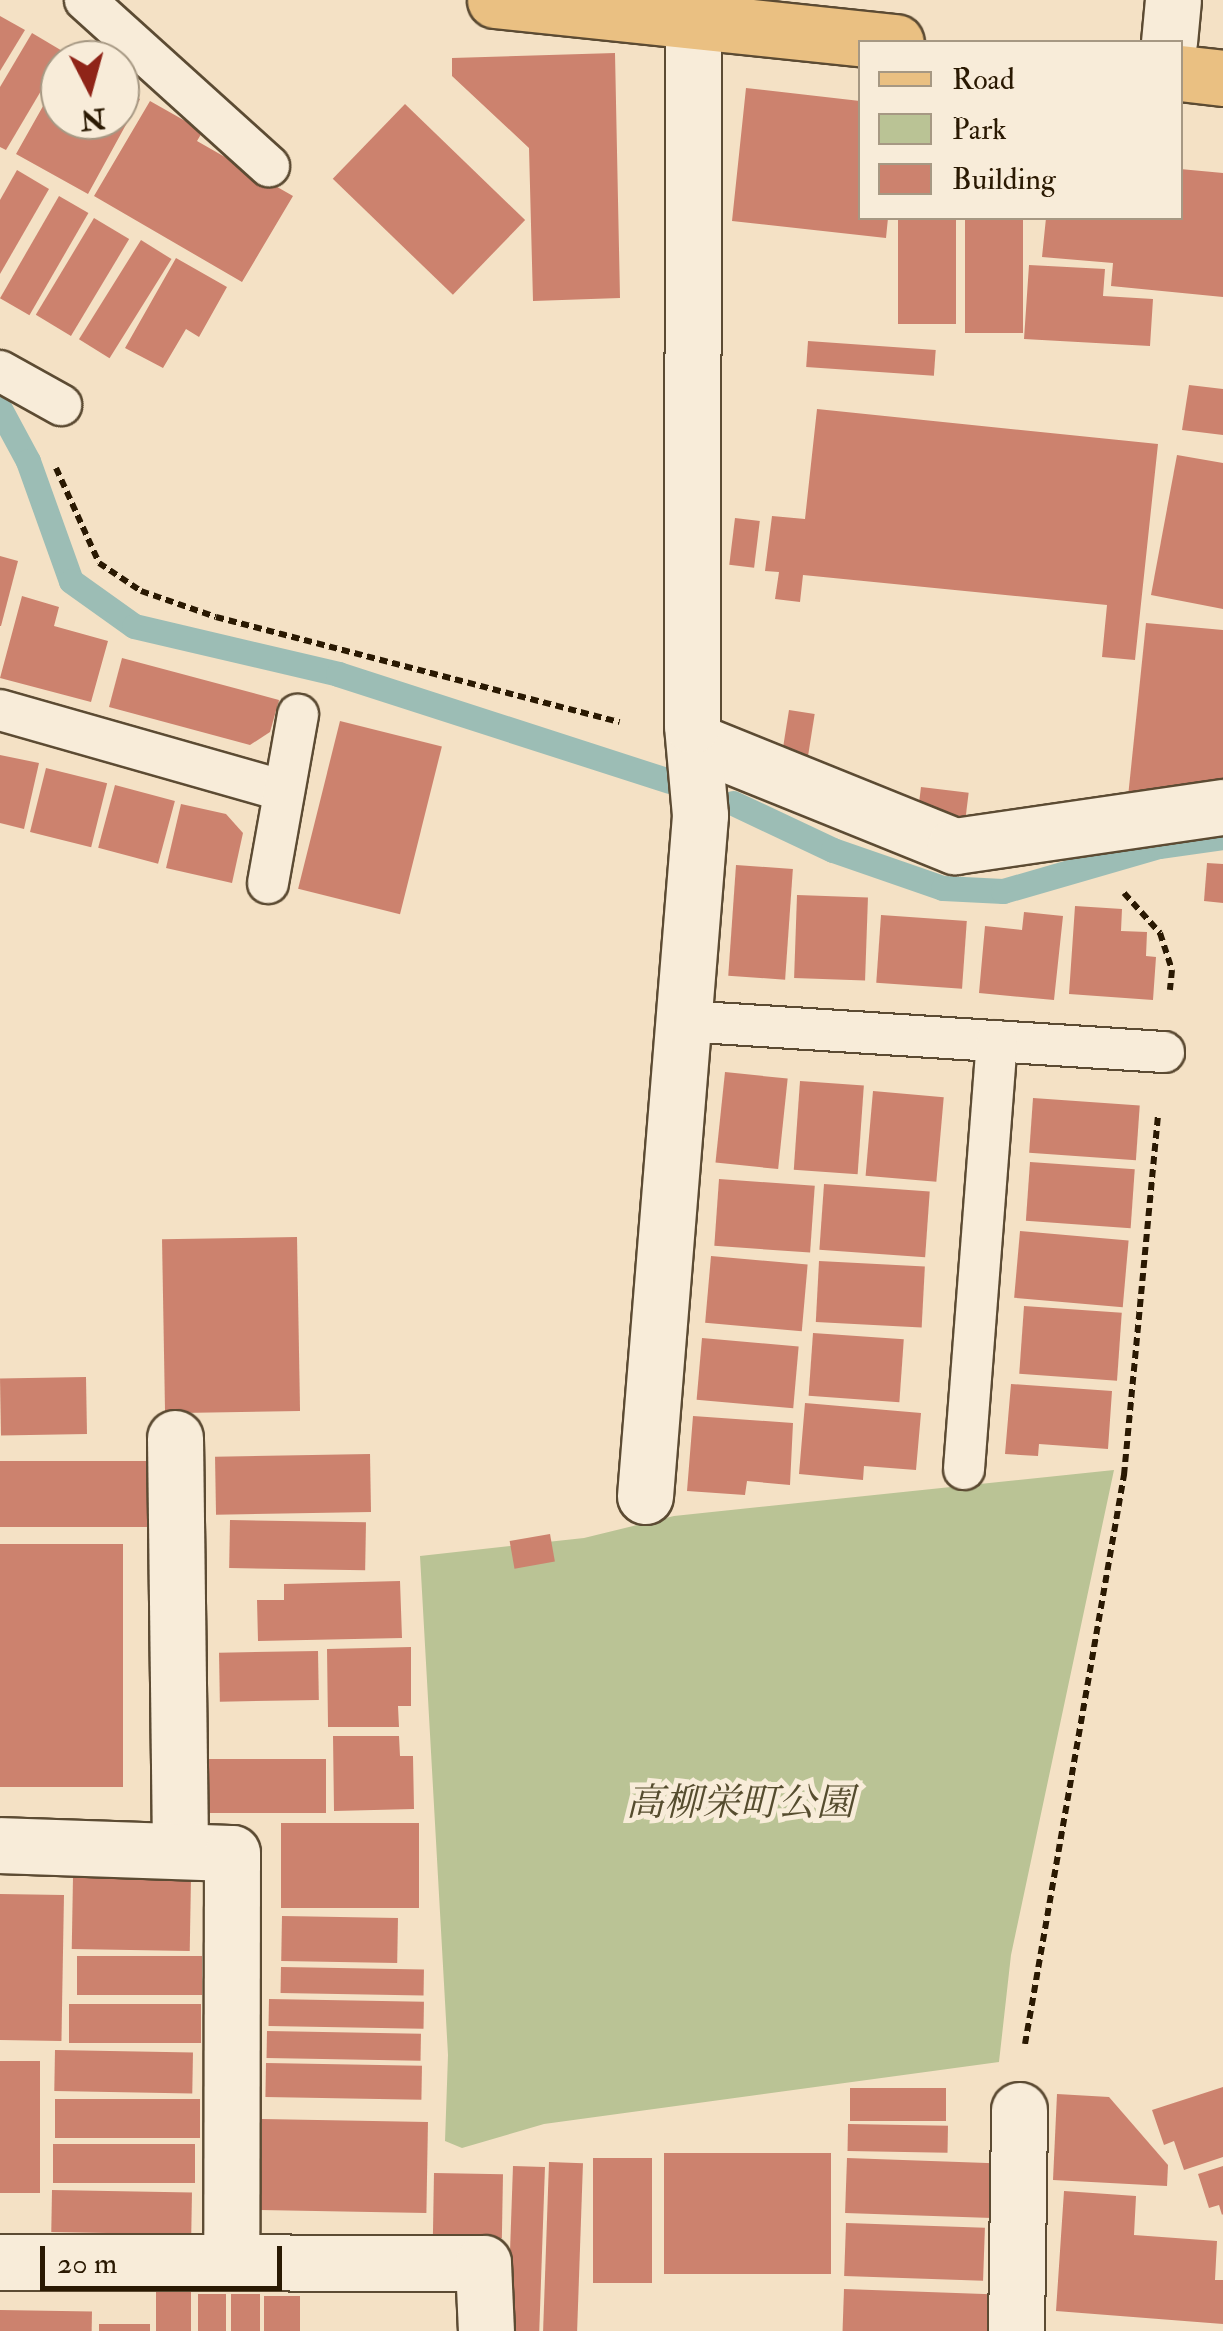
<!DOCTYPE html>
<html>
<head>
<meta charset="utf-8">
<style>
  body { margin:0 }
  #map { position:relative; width:1223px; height:2331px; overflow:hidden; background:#f4e1c5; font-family:"IM FELL Double Pica","Noto Serif JP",serif }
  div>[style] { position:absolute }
  .green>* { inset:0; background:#bac395 }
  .stream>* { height:25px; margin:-12.5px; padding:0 12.5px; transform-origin:12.5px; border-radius:12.5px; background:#9cbdb5 }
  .building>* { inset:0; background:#cc826e; transform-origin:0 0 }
  .path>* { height:6px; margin-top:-3px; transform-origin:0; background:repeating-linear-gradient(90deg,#2a1902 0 8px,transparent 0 13px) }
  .roads { filter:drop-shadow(2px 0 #5c4b33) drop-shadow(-2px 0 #5c4b33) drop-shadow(0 2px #5c4b33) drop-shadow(0 -2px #5c4b33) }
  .service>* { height:40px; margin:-20px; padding:0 20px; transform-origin:20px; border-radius:20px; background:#f8ecd9 }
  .minor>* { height:55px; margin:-27.5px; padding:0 27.5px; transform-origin:27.5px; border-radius:27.5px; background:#f8ecd9 }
  .primary>* { height:55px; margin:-27.5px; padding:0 27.5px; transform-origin:27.5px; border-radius:27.5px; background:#eac082 }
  span { translate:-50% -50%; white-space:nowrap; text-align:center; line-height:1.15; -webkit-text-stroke:10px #f8ecd9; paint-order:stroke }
  .park-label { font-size:38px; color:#554c2e; font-style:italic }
  .legend { position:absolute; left:858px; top:40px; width:325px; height:180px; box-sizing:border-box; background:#f8ecd9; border:2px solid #a69883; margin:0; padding:12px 18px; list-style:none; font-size:30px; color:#2a1902 }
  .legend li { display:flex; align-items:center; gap:20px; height:50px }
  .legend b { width:50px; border:2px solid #a69883 }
  .north { position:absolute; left:40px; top:40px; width:100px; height:100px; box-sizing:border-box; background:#f8ecd9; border:2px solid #a69883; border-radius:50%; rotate:174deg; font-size:28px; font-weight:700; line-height:40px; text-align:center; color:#2a1902 }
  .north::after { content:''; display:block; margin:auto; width:35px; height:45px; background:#8f2418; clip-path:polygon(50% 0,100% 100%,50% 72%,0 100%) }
  .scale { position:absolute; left:40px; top:2246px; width:242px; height:45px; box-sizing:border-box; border:5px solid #2a1902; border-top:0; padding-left:12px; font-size:30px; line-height:35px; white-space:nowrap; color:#2a1902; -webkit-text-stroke:8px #f8ecd9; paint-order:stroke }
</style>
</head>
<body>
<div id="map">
  <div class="green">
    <div style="clip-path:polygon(1114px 1470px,1011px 1955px,999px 2062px,544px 2124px,462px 2148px,445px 2141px,448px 2055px,420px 1556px,584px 1538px,674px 1516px)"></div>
  </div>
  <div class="stream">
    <div style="left:0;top:409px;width:59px;rotate:61.7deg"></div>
    <div style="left:28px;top:461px;width:127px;rotate:70.3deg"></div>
    <div style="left:71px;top:581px;width:77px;rotate:35.5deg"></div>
    <div style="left:134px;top:626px;width:210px;rotate:13.2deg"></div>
    <div style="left:338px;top:674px;width:348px;rotate:17.9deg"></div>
    <div style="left:733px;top:803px;width:110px;rotate:25.2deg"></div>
    <div style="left:833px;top:850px;width:116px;rotate:19.1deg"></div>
    <div style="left:943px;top:888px;width:60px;rotate:2.9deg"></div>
    <div style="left:1003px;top:891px;width:162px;rotate:-16.1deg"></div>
    <div style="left:1159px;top:846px;width:65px;rotate:-8deg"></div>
  </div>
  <div class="building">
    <div style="clip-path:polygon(0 16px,25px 30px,0 71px)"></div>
    <div style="clip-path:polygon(32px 33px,64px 52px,6px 150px,0 147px,0 87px)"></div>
    <div style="clip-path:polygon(615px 53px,620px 298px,533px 301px,529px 148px,452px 76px,452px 58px)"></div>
    <div style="clip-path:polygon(60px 76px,60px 120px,120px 120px,120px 88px,140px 99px,88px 194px,16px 154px)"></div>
    <div style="clip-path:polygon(746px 88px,860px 101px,860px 218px,888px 218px,886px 238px,732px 221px)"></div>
    <div style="clip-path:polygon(150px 101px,203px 131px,197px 141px,293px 196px,242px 282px,94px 196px)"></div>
    <div style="left:405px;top:104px;width:167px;height:104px;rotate:44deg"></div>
    <div style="clip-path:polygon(1180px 169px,1223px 173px,1223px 297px,1111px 286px,1113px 263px,1042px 257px,1046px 218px,1180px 218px)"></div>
    <div style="clip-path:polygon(17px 170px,49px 189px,0 274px,0 200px)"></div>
    <div style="left:59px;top:196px;width:34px;height:118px;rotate:30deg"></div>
    <div style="left:94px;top:218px;width:41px;height:113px;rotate:31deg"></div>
    <div style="left:898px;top:218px;width:58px;height:106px"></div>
    <div style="left:965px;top:218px;width:58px;height:115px"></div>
    <div style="left:141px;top:240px;width:36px;height:117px;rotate:32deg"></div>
    <div style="clip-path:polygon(176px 258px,227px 287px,199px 337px,186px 329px,163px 368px,125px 348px)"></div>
    <div style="clip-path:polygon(1029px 265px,1105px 269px,1103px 296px,1153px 299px,1150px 346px,1024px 339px)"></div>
    <div style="left:808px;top:341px;width:128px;height:26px;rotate:4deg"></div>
    <div style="clip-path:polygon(1189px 385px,1223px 389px,1223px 435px,1182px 430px)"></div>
    <div style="clip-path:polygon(817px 409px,1158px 444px,1135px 660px,1102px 657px,1107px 605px,803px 575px,800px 602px,775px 599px,779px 572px,765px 571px,772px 516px,805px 519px)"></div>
    <div style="clip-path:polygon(1177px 455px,1223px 463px,1223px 609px,1151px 595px)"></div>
    <div style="left:735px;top:518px;width:25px;height:47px;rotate:7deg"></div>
    <div style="clip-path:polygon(0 556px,18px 561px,1px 626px,0 626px)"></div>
    <div style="clip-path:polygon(22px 596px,59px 607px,54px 626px,108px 641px,91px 702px,0 678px)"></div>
    <div style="clip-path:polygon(1146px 623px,1223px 630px,1223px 789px,1128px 797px)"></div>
    <div style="clip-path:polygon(122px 658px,279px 700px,270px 732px,250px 745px,109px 707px)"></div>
    <div style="left:789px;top:710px;width:26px;height:53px;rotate:9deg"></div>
    <div style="left:340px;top:721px;width:105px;height:173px;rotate:14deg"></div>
    <div style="clip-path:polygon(0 755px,39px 763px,24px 829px,0 823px)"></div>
    <div style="left:46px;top:768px;width:63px;height:66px;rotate:14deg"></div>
    <div style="left:115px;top:785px;width:62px;height:65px;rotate:15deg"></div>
    <div style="left:921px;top:787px;width:48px;height:24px;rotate:7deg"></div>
    <div style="clip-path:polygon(181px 804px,226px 814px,243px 833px,232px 883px,166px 868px)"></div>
    <div style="clip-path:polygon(1207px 863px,1223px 864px,1223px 903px,1204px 901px)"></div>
    <div style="left:736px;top:865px;width:57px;height:111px;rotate:4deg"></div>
    <div style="left:797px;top:895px;width:71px;height:83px;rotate:2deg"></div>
    <div style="clip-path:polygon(1075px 906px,1122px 909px,1121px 931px,1147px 932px,1146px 956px,1156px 957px,1153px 1000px,1069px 994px)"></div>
    <div style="clip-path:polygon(1024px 912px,1063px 916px,1054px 1000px,979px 993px,985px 926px,1022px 930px)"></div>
    <div style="left:881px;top:915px;width:86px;height:68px;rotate:4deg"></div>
    <div style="left:725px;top:1072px;width:63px;height:91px;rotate:6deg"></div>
    <div style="left:800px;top:1081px;width:64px;height:89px;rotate:4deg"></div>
    <div style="left:873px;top:1091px;width:71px;height:85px;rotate:5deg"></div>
    <div style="left:1033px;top:1098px;width:107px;height:55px;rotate:4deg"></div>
    <div style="left:1030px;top:1162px;width:105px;height:59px;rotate:4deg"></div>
    <div style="left:719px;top:1179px;width:96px;height:67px;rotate:4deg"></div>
    <div style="left:824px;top:1184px;width:106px;height:66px;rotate:4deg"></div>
    <div style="left:1020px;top:1231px;width:109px;height:67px;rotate:5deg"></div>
    <div style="left:297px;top:1237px;width:174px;height:135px;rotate:89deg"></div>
    <div style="left:711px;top:1256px;width:97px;height:67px;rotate:5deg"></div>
    <div style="left:819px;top:1261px;width:106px;height:61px;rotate:3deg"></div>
    <div style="left:1024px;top:1306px;width:98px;height:68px;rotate:4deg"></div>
    <div style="left:813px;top:1333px;width:91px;height:63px;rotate:4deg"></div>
    <div style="left:702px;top:1338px;width:97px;height:62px;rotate:5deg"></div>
    <div style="left:86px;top:1377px;width:57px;height:86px;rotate:89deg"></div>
    <div style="clip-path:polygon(1011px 1384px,1112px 1391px,1108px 1449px,1039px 1444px,1038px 1456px,1005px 1454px)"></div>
    <div style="clip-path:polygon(805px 1403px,921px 1413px,916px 1470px,864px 1466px,863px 1480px,799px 1474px)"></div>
    <div style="clip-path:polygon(693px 1416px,793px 1423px,790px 1485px,747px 1481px,745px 1495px,687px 1491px)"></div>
    <div style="left:370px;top:1454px;width:58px;height:155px;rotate:89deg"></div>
    <div style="left:0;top:1461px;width:150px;height:66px"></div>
    <div style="left:230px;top:1520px;width:136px;height:48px;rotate:1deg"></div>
    <div style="left:550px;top:1534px;width:28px;height:41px;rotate:80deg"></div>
    <div style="left:0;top:1544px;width:123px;height:243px"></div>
    <div style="clip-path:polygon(400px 1581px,402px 1638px,258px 1641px,257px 1600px,284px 1600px,284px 1584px)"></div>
    <div style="clip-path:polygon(411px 1647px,411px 1706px,398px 1706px,399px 1727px,328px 1727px,327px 1649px)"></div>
    <div style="left:318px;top:1651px;width:49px;height:99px;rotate:89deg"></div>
    <div style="clip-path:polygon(333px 1736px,399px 1736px,400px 1756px,413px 1756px,414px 1809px,334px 1811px)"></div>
    <div style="left:205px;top:1759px;width:121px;height:54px"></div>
    <div style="left:281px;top:1823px;width:138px;height:85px"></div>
    <div style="left:73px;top:1877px;width:118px;height:72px;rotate:1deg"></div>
    <div style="left:0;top:1894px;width:64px;height:146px;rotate:1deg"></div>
    <div style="left:282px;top:1916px;width:116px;height:45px;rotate:1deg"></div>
    <div style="left:77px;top:1956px;width:125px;height:39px"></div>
    <div style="left:281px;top:1967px;width:143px;height:26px;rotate:1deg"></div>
    <div style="left:269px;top:1999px;width:155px;height:27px;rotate:1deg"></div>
    <div style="left:69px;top:2004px;width:132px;height:39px"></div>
    <div style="left:267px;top:2031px;width:154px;height:27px;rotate:1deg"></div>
    <div style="left:55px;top:2050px;width:138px;height:41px;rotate:1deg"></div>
    <div style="left:0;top:2061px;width:40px;height:132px"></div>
    <div style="left:266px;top:2063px;width:156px;height:34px;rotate:1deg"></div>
    <div style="clip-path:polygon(1223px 2087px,1223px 2157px,1184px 2170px,1174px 2141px,1164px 2145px,1152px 2110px)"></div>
    <div style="left:946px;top:2088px;width:33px;height:96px;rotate:90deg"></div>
    <div style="clip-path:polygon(1057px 2094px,1109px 2097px,1168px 2165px,1167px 2186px,1053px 2180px)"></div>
    <div style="left:55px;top:2099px;width:145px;height:39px"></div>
    <div style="left:262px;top:2119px;width:166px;height:91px;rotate:1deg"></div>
    <div style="left:848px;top:2124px;width:100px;height:27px;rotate:1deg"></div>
    <div style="left:53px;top:2144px;width:142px;height:39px"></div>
    <div style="left:664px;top:2153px;width:167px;height:121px"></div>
    <div style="left:652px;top:2158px;width:125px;height:59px;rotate:90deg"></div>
    <div style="left:847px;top:2158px;width:147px;height:55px;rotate:2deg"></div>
    <div style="left:549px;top:2162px;width:34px;height:169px;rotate:2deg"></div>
    <div style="left:513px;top:2166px;width:32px;height:165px;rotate:2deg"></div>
    <div style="clip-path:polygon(1223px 2166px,1223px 2214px,1222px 2215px,1219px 2205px,1209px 2208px,1198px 2174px)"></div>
    <div style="left:434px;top:2173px;width:69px;height:64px;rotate:1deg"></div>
    <div style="left:52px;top:2190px;width:140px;height:42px;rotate:1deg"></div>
    <div style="clip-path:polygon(1064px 2191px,1136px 2196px,1134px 2235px,1217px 2241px,1215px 2280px,1223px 2280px,1223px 2324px,1056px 2311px)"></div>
    <div style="left:846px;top:2223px;width:139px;height:53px;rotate:2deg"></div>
    <div style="left:844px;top:2289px;width:147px;height:42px;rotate:2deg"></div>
    <div style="left:156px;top:2292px;width:35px;height:39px"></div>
    <div style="left:198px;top:2294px;width:28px;height:37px"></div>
    <div style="left:260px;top:2294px;width:37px;height:29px;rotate:90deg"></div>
    <div style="left:300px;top:2296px;width:35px;height:36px;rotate:90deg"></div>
    <div style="left:0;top:2310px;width:92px;height:21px;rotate:1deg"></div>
    <div style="left:99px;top:2324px;width:51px;height:7px"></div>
  </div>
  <div class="path">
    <div style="left:56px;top:468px;width:104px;rotate:65.6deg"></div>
    <div style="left:99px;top:563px;width:50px;rotate:33.7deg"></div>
    <div style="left:141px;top:591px;width:79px;rotate:19.1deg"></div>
    <div style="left:216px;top:617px;width:417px;rotate:14.6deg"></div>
    <div style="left:1124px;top:893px;width:54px;rotate:48deg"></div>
    <div style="left:1160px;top:933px;width:39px;rotate:72deg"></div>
    <div style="left:1172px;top:970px;width:20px;rotate:96deg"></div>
    <div style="left:1025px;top:2044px;width:578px;rotate:-80.13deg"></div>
    <div style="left:1124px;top:1475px;width:360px;rotate:-84.6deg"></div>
  </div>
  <div class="roads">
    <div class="service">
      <div style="left:85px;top:0;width:248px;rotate:42.1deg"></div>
      <div style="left:0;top:371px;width:70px;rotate:29.1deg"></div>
      <div style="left:0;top:710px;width:295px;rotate:15.9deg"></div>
      <div style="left:268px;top:883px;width:171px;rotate:-79.9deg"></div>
      <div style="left:684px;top:1021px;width:481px;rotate:3.7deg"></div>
      <div style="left:964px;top:1469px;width:429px;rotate:-85.6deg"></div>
    </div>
    <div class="minor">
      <div style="left:1169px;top:42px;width:42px;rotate:-84.6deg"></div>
      <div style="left:697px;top:742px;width:278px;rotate:22deg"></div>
      <div style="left:955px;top:846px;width:271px;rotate:-8.3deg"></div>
      <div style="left:175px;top:1438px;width:413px;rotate:89.3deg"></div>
      <div style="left:645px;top:1496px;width:683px;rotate:-85.38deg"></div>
      <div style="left:700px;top:815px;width:90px;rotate:-95.1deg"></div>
      <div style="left:692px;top:725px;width:704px;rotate:-89.92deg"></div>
      <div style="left:0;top:1845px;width:232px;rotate:2deg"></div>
      <div style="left:232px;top:1853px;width:409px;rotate:90.1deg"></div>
      <div style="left:0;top:2262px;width:483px;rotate:0.1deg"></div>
      <div style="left:483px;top:2263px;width:68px;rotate:87.5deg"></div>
      <div style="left:1016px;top:2331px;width:221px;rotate:-89.2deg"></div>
    </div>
    <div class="primary">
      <div style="left:495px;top:0;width:403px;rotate:6deg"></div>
      <div style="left:1180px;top:73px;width:43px;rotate:6.6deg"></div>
    </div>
  </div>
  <div class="park-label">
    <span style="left:740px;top:1804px">高柳栄町公園</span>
  </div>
  <ul class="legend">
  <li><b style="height:12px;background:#eac082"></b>Road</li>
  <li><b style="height:28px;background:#bac395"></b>Park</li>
  <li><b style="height:28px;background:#cc826e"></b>Building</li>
  </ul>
  <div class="north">N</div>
  <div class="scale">20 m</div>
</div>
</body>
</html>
